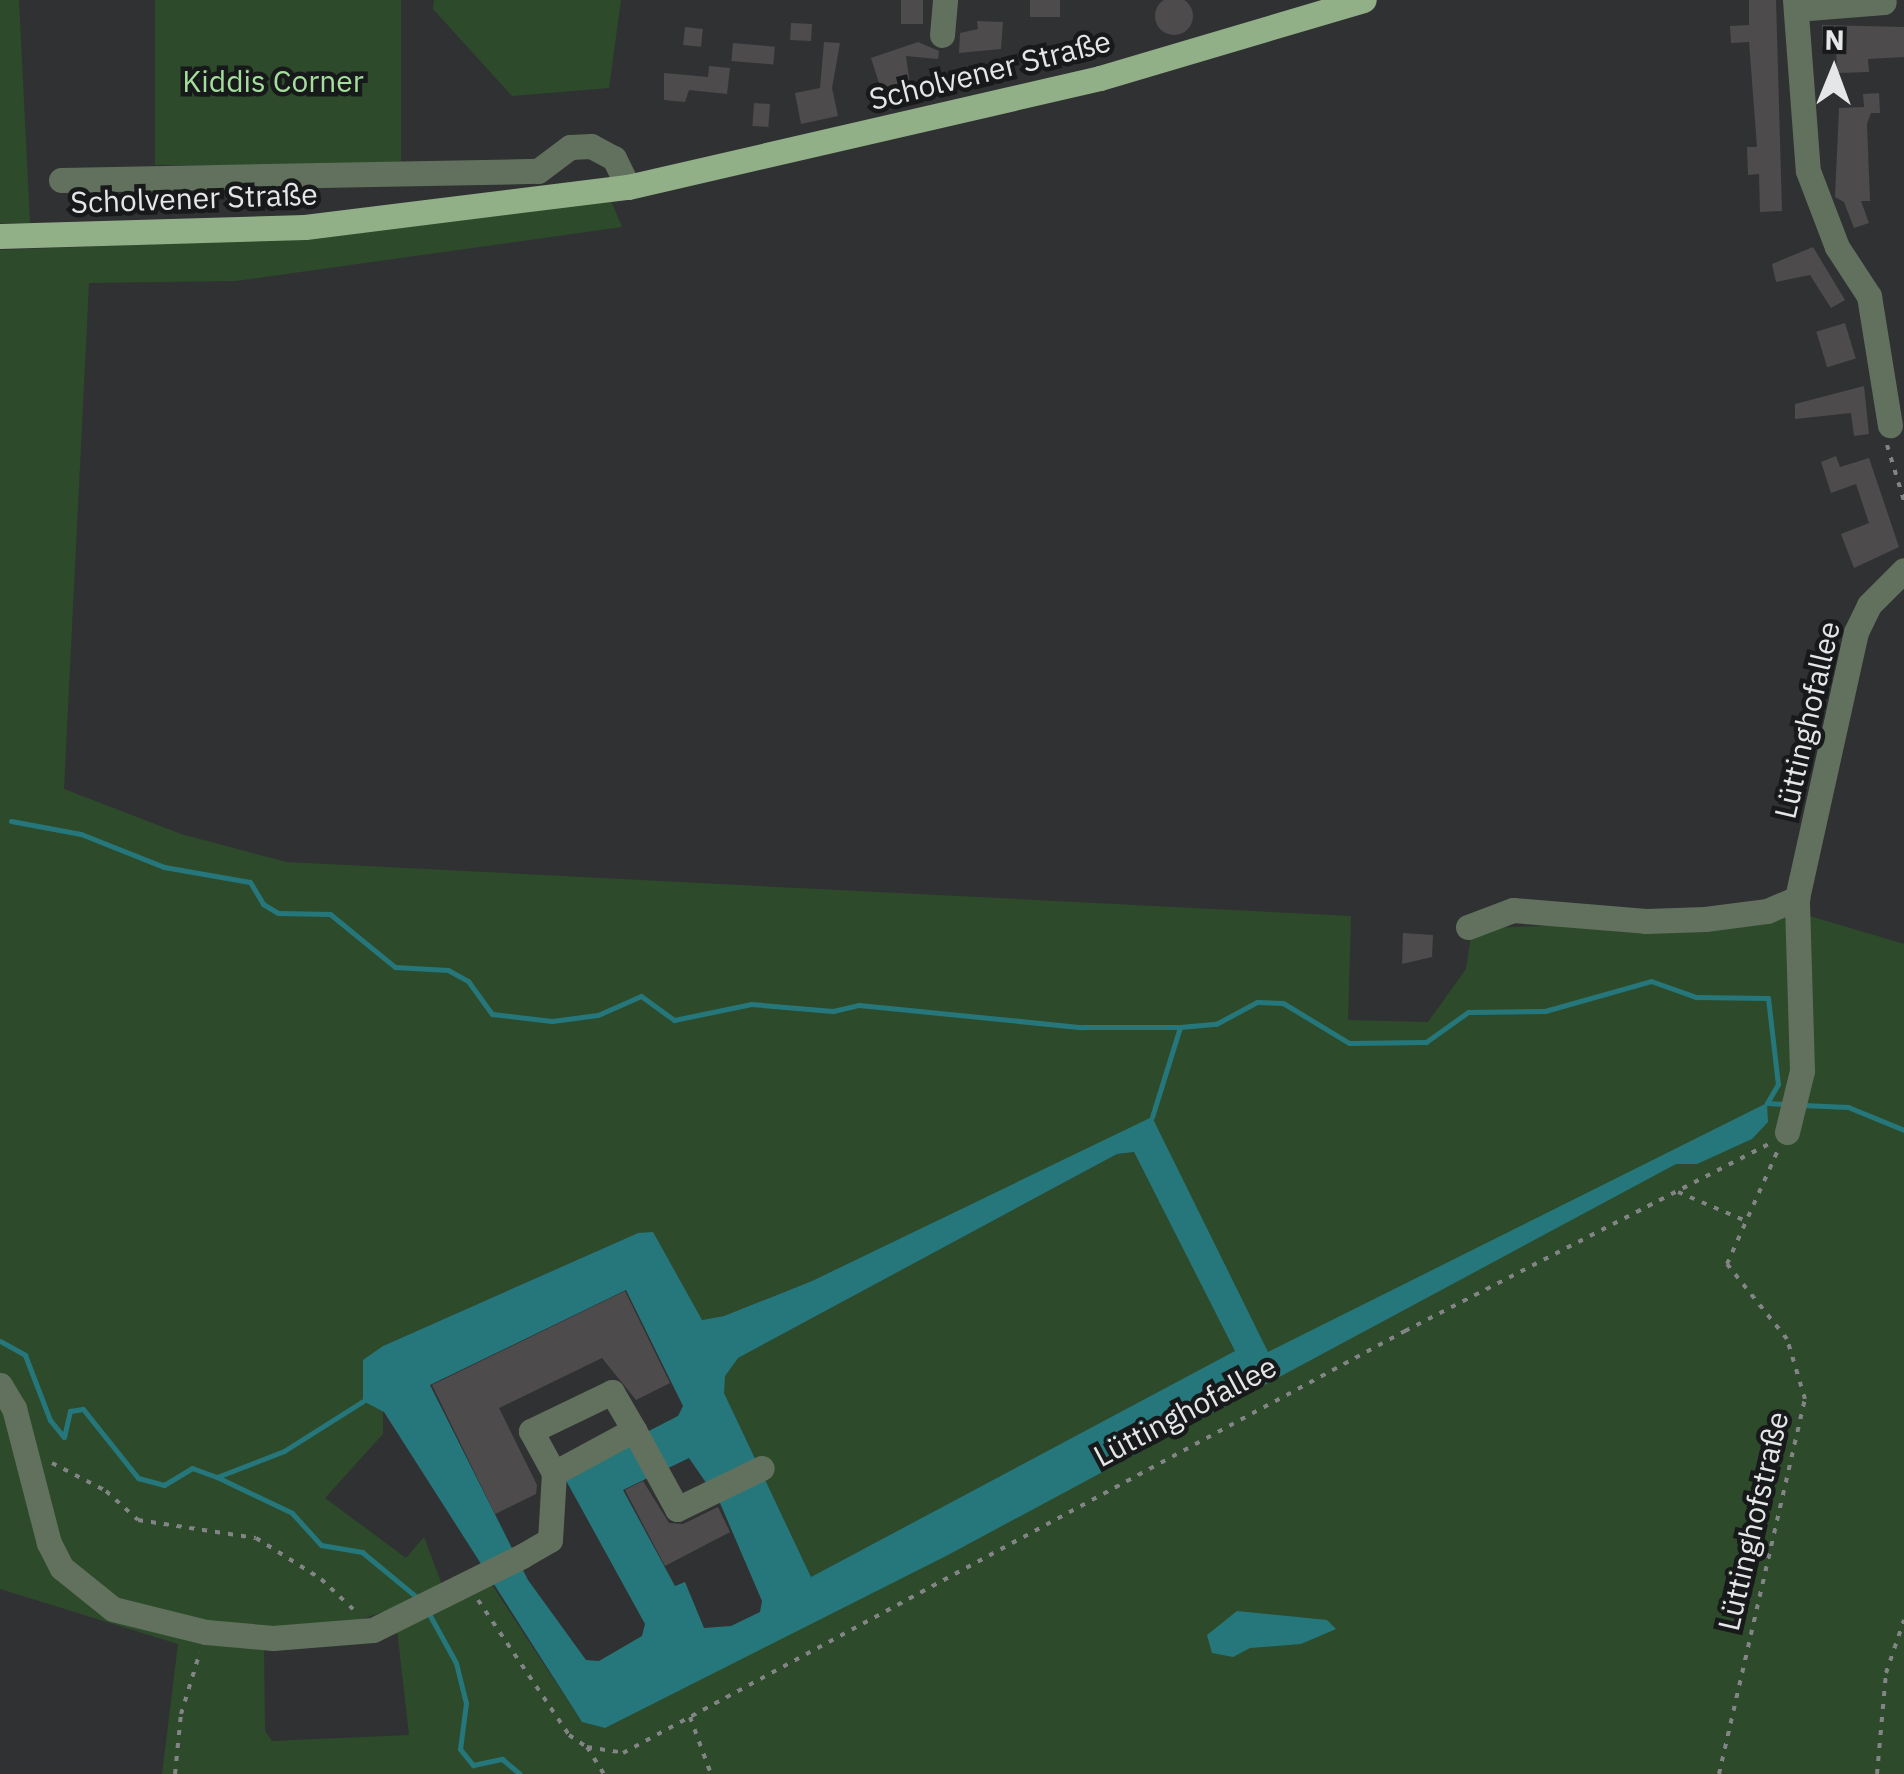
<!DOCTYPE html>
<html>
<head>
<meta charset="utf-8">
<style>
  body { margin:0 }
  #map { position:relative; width:1904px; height:1774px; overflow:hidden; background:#303133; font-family:"IBM Plex Sans",sans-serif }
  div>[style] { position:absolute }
  .green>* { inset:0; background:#2d4b2b; transform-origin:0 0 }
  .water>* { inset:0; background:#26777c }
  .stream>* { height:5px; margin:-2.5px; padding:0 2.5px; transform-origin:2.5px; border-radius:2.5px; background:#26777c }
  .building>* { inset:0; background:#4e4b4c; transform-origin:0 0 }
  .round { border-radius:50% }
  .path>* { height:4px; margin-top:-2px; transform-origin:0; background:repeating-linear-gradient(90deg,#838486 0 5px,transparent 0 13px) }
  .minor>* { height:25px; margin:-12.5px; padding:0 12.5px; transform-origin:12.5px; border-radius:12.5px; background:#62715d }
  .major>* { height:25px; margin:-12.5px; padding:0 12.5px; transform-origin:12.5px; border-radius:12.5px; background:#91b088 }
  span { translate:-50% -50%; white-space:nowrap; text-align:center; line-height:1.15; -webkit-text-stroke:9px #18191a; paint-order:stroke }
  .street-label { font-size:30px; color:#e5e6e8 }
  .park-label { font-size:30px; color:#a4de9d }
  .north { position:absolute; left:1784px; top:20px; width:100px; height:100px; -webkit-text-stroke:8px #18191a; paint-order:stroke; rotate:1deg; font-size:28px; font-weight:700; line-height:40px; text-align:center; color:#e5e6e8 }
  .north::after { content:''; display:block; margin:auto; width:35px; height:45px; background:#e5e6e8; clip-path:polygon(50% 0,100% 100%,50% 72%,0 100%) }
</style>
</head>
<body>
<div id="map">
  <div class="green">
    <div style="clip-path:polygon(0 0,19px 0,30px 223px,0 223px)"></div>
    <div style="left:155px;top:0;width:246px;height:165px"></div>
    <div style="clip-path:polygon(434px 0,621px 0,609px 88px,512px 96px,433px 9px)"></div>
    <div style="clip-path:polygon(611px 201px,622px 227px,236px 281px,89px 283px,64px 789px,181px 834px,286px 862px,1351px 916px,1348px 1020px,1428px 1022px,1466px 969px,1472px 929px,1803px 914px,1904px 944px,1904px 1774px,162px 1774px,178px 1644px,0 1589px,0 1398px,73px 1592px,264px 1644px,265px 1731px,272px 1741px,409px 1735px,397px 1629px,490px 1582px,582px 1722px,605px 1728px,1278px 1373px,1152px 1118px,812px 1281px,724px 1316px,702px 1320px,638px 1233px,383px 1346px,383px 1434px,325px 1498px,406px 1558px,424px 1537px,442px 1585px,386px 1611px,347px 1624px,278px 1629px,182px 1619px,109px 1596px,81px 1576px,58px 1546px,0 1376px,0 250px,329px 237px)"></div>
    <div style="clip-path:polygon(1134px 1152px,1236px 1351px,811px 1577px,724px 1393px,724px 1376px,738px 1358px,1117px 1154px)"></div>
  </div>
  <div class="water">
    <div style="clip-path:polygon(evenodd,1767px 1103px,1768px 1122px,1752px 1139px,1697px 1164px,1676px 1164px,946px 1556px,605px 1728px,582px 1722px,384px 1412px,363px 1401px,363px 1360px,383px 1346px,638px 1233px,653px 1232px,702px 1320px,724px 1316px,812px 1281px,1152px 1117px,1268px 1352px,1767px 1103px,1134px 1152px,1235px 1351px,811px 1577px,724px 1393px,725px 1376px,738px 1358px,1117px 1154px,1134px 1152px,1767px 1103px,626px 1290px,683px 1406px,678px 1416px,563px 1475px,645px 1624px,642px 1636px,599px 1661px,586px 1660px,528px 1580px,430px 1385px,626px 1290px,1767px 1103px,689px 1458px,720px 1503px,762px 1601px,760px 1612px,731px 1626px,704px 1628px,685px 1582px,675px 1586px,623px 1490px,689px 1458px)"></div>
    <div style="clip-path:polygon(1237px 1611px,1327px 1620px,1336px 1629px,1301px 1644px,1250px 1648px,1233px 1657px,1212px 1653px,1207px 1635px)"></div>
  </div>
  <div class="stream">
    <div style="left:11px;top:821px;width:71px;rotate:10.5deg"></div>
    <div style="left:81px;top:834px;width:89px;rotate:21.7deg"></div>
    <div style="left:164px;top:867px;width:87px;rotate:9.9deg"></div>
    <div style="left:250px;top:882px;width:26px;rotate:59deg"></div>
    <div style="left:263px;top:904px;width:17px;rotate:31deg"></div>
    <div style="left:278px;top:913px;width:52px;rotate:1.1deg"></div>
    <div style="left:330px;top:914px;width:84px;rotate:39.2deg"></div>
    <div style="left:395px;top:967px;width:53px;rotate:3.2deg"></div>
    <div style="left:448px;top:970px;width:23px;rotate:29deg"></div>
    <div style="left:468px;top:981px;width:41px;rotate:54deg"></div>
    <div style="left:492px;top:1014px;width:60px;rotate:6.7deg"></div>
    <div style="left:552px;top:1021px;width:46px;rotate:-7.4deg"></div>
    <div style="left:598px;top:1015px;width:47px;rotate:-23.8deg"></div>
    <div style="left:641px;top:996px;width:41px;rotate:36deg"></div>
    <div style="left:674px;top:1020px;width:79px;rotate:-11.7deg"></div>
    <div style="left:751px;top:1004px;width:82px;rotate:4.9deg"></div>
    <div style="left:833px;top:1011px;width:27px;rotate:-13deg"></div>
    <div style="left:859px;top:1005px;width:223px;rotate:5.7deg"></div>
    <div style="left:1081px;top:1027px;width:99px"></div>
    <div style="left:1180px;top:1027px;width:36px;rotate:-5deg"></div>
    <div style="left:1216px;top:1024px;width:47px;rotate:-28.2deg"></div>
    <div style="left:1257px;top:1002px;width:26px;rotate:2deg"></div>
    <div style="left:1283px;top:1003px;width:77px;rotate:31.2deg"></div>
    <div style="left:1349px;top:1043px;width:77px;rotate:-0.7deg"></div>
    <div style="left:1426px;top:1042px;width:52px;rotate:-35.5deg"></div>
    <div style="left:1468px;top:1012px;width:77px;rotate:-0.7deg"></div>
    <div style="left:1545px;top:1011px;width:110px;rotate:-15.8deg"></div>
    <div style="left:1651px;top:981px;width:48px;rotate:19.6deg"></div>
    <div style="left:1696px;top:997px;width:72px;rotate:0.8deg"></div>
    <div style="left:1768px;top:998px;width:87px;rotate:83.4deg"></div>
    <div style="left:1778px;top:1084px;width:22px;rotate:120deg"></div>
    <div style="left:1767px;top:1103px;width:19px;rotate:3deg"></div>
    <div style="left:1802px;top:1105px;width:46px;rotate:2.5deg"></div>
    <div style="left:1848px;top:1107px;width:61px;rotate:22.3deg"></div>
    <div style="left:1152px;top:1117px;width:94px;rotate:-72.7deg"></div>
    <div style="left:0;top:1341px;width:29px;rotate:29deg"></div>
    <div style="left:25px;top:1355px;width:70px;rotate:69deg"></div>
    <div style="left:50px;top:1420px;width:22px;rotate:51deg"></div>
    <div style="left:64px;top:1437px;width:27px;rotate:-77deg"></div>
    <div style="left:70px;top:1411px;width:13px;rotate:-9deg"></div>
    <div style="left:83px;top:1409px;width:88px;rotate:51.4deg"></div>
    <div style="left:138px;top:1478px;width:27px;rotate:15deg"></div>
    <div style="left:164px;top:1485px;width:33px;rotate:-31deg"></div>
    <div style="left:192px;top:1468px;width:27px;rotate:20deg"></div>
    <div style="left:217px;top:1477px;width:83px;rotate:25.6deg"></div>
    <div style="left:292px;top:1513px;width:43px;rotate:47.8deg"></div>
    <div style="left:321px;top:1545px;width:42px;rotate:9.7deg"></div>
    <div style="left:362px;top:1552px;width:74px;rotate:39.5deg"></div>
    <div style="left:217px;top:1477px;width:72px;rotate:-21.2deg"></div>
    <div style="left:284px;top:1451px;width:93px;rotate:-32.3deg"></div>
    <div style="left:428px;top:1612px;width:58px;rotate:61.2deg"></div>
    <div style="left:456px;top:1663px;width:41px;rotate:76deg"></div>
    <div style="left:466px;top:1703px;width:46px;rotate:97.4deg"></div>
    <div style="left:460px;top:1749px;width:21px;rotate:51deg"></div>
    <div style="left:473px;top:1765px;width:30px;rotate:-12deg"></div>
    <div style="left:502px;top:1759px;width:23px;rotate:40deg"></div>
  </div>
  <div class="building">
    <div class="round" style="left:1155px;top:-3px;width:38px;height:38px"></div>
    <div style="left:901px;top:0;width:22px;height:24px"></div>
    <div style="left:1030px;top:0;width:30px;height:17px"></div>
    <div style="clip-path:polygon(1749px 0,1776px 0,1782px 211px,1760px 212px,1759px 174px,1748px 175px,1747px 147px,1757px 147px,1749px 42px,1731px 43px,1730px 26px,1749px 25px)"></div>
    <div style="clip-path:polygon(977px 21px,1003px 22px,1001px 49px,959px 53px,960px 33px,978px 29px)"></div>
    <div style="left:791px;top:23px;width:21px;height:17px;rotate:3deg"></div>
    <div style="clip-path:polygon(1822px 25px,1904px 27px,1904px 57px,1868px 59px,1869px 72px,1837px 73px,1836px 46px,1822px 46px)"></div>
    <div style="left:685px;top:27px;width:18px;height:18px;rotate:6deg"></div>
    <div style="clip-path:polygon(824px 42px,840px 43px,832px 88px,838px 116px,801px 124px,795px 93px,820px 88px)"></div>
    <div style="clip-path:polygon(918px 42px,939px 51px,938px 59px,906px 56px,912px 99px,886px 105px,871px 58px)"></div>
    <div style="left:733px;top:43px;width:42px;height:18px;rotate:5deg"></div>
    <div style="clip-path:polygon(709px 66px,730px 68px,727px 94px,689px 90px,685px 102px,664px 100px,664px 73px,708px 77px)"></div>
    <div style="clip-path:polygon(1879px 93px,1880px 113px,1871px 113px,1867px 124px,1870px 201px,1861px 201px,1869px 223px,1854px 228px,1844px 202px,1835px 197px,1839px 108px,1864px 107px,1863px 94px)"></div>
    <div style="left:754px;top:103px;width:16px;height:23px;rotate:4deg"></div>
    <div style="clip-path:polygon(1813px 247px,1845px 300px,1831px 308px,1810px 275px,1776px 282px,1772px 264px)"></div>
    <div style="left:1845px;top:323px;width:37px;height:30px;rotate:73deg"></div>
    <div style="clip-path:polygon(1864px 386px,1869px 434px,1854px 436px,1851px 413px,1795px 419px,1795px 404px)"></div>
    <div style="clip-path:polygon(1836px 456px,1840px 467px,1869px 458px,1899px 547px,1854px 568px,1841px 534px,1869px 523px,1856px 484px,1831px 493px,1821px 462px)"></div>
    <div style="clip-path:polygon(1403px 933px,1433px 935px,1432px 957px,1402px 964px)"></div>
    <div style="clip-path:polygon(625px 1291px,670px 1383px,636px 1400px,602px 1358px,499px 1408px,537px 1485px,536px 1494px,495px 1514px,432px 1385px)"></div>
    <div style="clip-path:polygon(643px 1481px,669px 1523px,683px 1524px,718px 1507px,730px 1532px,665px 1566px,625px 1490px)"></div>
  </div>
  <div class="path">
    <div style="left:1887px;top:445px;width:59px;rotate:73.1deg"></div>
    <div style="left:1678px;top:1192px;width:74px;rotate:23.1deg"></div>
    <div style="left:52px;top:1463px;width:61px;rotate:27.4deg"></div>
    <div style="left:106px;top:1491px;width:43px;rotate:42.2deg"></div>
    <div style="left:138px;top:1520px;width:119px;rotate:8.7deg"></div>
    <div style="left:256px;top:1538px;width:77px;rotate:32.2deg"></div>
    <div style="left:321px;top:1579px;width:44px;rotate:43.2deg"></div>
    <div style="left:478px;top:1600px;width:163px;rotate:56deg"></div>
    <div style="left:569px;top:1735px;width:22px;rotate:34deg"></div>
    <div style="left:587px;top:1747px;width:36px;rotate:9deg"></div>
    <div style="left:623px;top:1753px;width:889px;rotate:-28.35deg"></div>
    <div style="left:1405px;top:1331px;width:411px;rotate:-27.2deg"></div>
    <div style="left:690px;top:1717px;width:61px;rotate:69.8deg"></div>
    <div style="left:587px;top:1747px;width:32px;rotate:58deg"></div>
    <div style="left:175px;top:1774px;width:60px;rotate:-84.3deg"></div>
    <div style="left:181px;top:1714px;width:65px;rotate:-73deg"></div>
    <div style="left:1719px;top:1774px;width:385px;rotate:-77.1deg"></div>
    <div style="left:1805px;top:1399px;width:63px;rotate:-106.7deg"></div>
    <div style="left:1787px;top:1339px;width:96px;rotate:-128.7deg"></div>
    <div style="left:1727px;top:1264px;width:125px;rotate:-65.9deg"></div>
    <div style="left:1877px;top:1774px;width:101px;rotate:-84.9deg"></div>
    <div style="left:1886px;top:1673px;width:56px;rotate:-71.2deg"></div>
  </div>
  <div class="minor">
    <div style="left:1795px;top:0;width:171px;rotate:85.7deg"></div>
    <div style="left:1808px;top:171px;width:81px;rotate:69.1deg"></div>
    <div style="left:1837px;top:247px;width:59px;rotate:56.9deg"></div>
    <div style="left:1869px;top:296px;width:131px;rotate:80.8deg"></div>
    <div style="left:1796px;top:9px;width:88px;rotate:-4.5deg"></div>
    <div style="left:942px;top:35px;width:35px;rotate:-85deg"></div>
    <div style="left:61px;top:180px;width:477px;rotate:-1.1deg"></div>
    <div style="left:538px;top:171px;width:40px;rotate:-37deg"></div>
    <div style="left:570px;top:147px;width:21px;rotate:-3deg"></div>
    <div style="left:591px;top:146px;width:26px;rotate:28deg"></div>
    <div style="left:614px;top:158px;width:32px;rotate:64deg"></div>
    <div style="left:1468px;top:927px;width:48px;rotate:-20.7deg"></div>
    <div style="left:1513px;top:910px;width:133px;rotate:4.7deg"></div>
    <div style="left:1646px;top:921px;width:59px;rotate:-1.9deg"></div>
    <div style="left:1705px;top:919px;width:63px;rotate:-7.4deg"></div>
    <div style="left:1767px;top:911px;width:33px;rotate:-23deg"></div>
    <div style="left:1787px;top:1132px;width:63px;rotate:-76.2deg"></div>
    <div style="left:1802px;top:1071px;width:173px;rotate:-91.7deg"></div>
    <div style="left:1797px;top:898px;width:272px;rotate:-77.5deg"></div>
    <div style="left:1856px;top:632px;width:30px;rotate:-64deg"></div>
    <div style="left:1869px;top:605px;width:49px;rotate:-45deg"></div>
    <div style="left:0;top:1385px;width:27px;rotate:59deg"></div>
    <div style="left:14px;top:1408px;width:139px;rotate:75.5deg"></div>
    <div style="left:49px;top:1543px;width:28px;rotate:63deg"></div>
    <div style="left:62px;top:1568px;width:65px;rotate:38.8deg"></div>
    <div style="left:113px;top:1609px;width:96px;rotate:13.9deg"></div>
    <div style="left:206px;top:1632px;width:67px;rotate:5.1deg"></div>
    <div style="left:273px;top:1638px;width:100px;rotate:-4.6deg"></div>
    <div style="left:373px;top:1630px;width:166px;rotate:-26.4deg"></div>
    <div style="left:522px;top:1556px;width:32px;rotate:-30deg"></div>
    <div style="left:550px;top:1540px;width:67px;rotate:-86.6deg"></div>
    <div style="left:554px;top:1473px;width:91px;rotate:-28.3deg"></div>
    <div style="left:634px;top:1430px;width:44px;rotate:-120.1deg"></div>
    <div style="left:612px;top:1392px;width:90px;rotate:154.3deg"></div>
    <div style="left:531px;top:1431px;width:48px;rotate:61.3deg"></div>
    <div style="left:634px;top:1430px;width:90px;rotate:61.4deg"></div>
    <div style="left:677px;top:1509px;width:94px;rotate:-25.8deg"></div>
  </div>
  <div class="major">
    <div style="left:0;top:236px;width:305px;rotate:-1.7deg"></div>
    <div style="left:305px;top:227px;width:325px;rotate:-7.1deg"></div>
    <div style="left:628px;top:187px;width:484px;rotate:-13deg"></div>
    <div style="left:1100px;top:78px;width:275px;rotate:-16.5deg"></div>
  </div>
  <div class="street-label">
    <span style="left:990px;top:70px;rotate:-14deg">Scholvener Straße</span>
    <span style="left:194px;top:198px;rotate:-2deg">Scholvener Straße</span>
    <span style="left:1807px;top:720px;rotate:-77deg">Lüttinghofallee</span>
    <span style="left:1185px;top:1411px;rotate:-28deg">Lüttinghofallee</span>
    <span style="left:1753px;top:1521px;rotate:-77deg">Lüttinghofstraße</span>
  </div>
  <div class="park-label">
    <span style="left:273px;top:81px">Kiddis Corner</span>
  </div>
  <div class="north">N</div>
</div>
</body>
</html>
